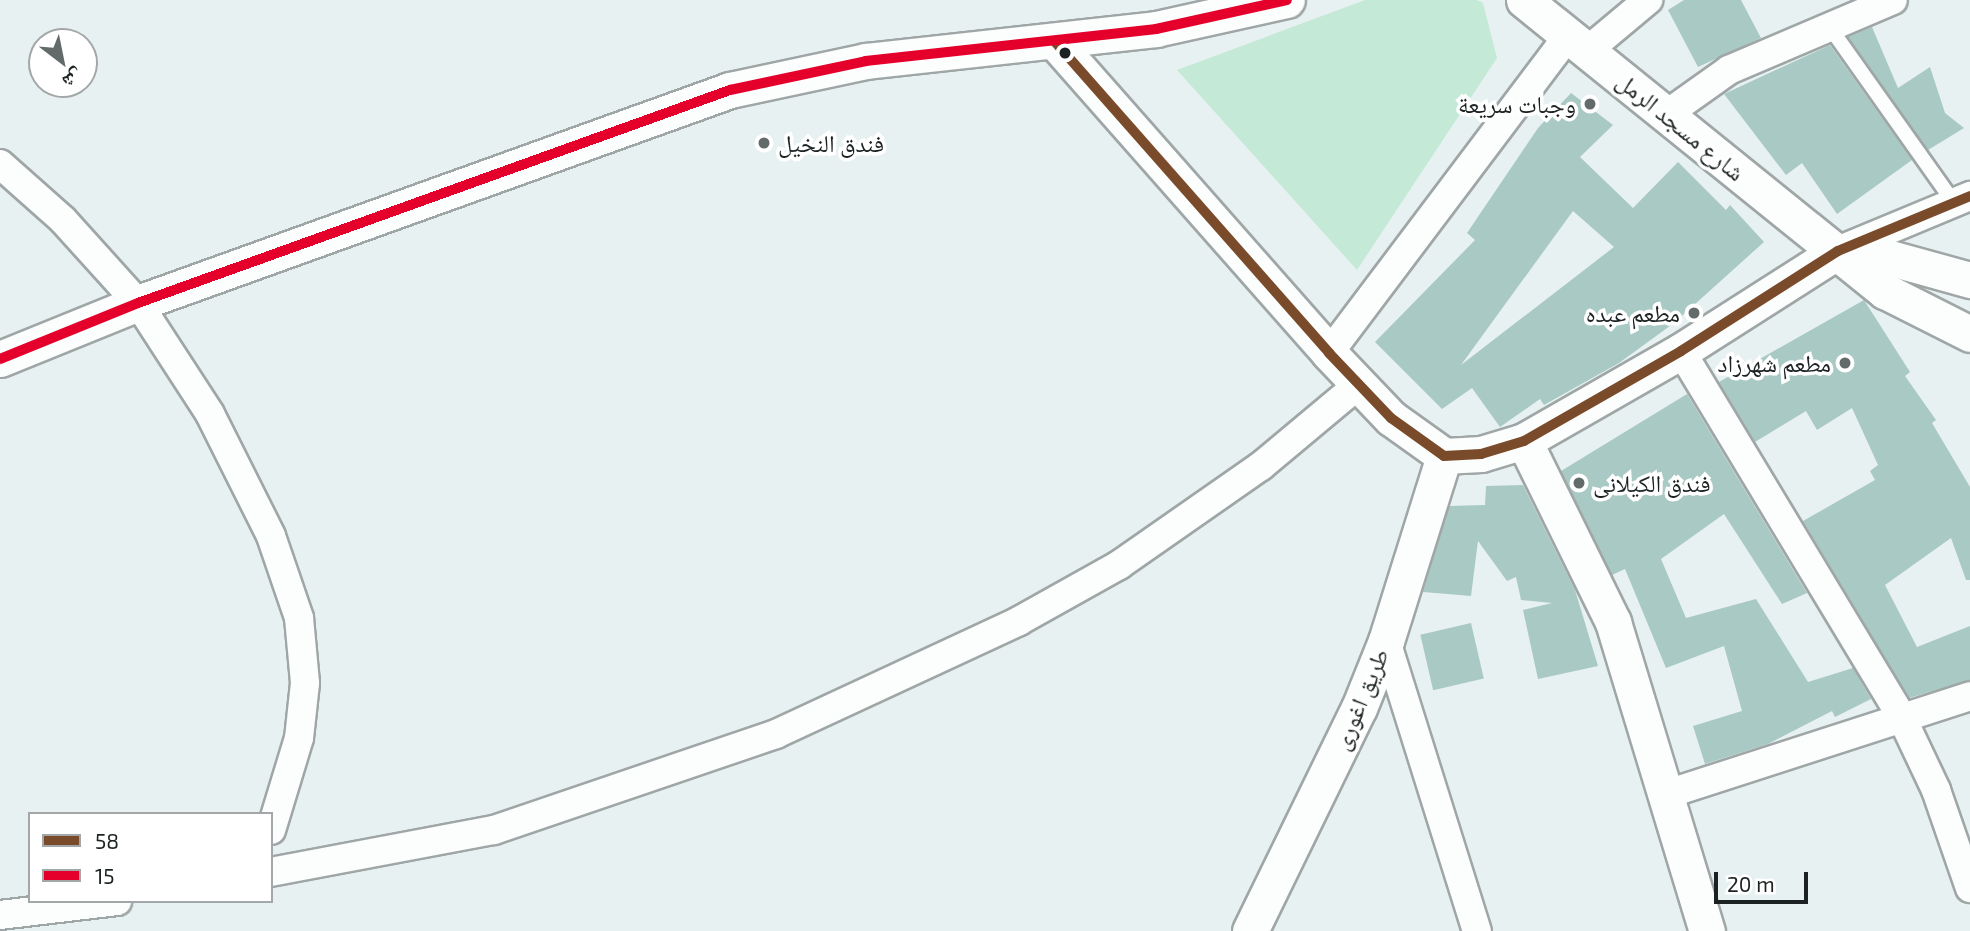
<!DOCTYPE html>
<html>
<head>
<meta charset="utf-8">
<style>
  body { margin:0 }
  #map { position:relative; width:1970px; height:931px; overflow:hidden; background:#e8f1f1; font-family:"Exo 2","Noto Naskh Arabic",sans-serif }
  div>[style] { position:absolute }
  .green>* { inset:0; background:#c4e9d7 }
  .building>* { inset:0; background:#a9c9c4; transform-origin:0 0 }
  .roads { filter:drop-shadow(2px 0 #9fa6a6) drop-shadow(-2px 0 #9fa6a6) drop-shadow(0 2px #9fa6a6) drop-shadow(0 -2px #9fa6a6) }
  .service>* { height:14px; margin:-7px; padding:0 7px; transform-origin:7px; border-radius:7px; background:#fcfdfd }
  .minor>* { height:28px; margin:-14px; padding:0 14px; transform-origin:14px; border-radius:14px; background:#fcfdfd }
  .tertiary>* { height:35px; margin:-17.5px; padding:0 17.5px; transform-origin:17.5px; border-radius:17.5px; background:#fcfdfd }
  .bus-1>* { height:10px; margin:-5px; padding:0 5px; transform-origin:5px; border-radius:5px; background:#7a4b2a }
  .bus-2>* { height:10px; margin:-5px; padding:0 5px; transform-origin:5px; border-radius:5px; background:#e4002b }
  .dots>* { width:19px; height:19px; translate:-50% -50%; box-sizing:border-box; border:4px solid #fff; border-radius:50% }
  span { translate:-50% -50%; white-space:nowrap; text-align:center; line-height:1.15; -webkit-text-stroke:7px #fff; paint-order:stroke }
  .poi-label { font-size:24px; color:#1c2222 }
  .right { translate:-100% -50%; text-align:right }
  .left { translate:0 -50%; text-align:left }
  .street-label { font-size:24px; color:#1c2222 }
  .legend { position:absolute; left:28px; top:812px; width:245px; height:91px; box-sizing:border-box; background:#fff; border:2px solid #a4a7a7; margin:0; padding:9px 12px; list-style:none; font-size:21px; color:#1c2222 }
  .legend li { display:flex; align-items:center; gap:14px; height:35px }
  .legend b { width:35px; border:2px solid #a4a7a7 }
  .north { position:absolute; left:28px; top:28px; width:70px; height:70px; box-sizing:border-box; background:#fff; border:2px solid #a4a7a7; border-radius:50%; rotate:148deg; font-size:19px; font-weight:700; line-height:28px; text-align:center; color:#1c2222 }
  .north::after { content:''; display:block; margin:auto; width:24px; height:32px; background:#636a6a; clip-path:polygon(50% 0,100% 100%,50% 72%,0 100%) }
  .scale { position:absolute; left:1714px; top:872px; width:94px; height:32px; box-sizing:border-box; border:4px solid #1c2222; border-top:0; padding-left:9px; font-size:21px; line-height:24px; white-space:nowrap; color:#1c2222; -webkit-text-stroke:5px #fff; paint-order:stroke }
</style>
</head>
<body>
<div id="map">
  <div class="green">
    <div style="clip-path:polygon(1365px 0,1477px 0,1483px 3px,1497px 58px,1357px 270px,1177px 70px)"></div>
  </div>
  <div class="building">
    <div style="clip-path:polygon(1684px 0,1741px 0,1761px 38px,1698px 67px,1668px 10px)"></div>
    <div style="clip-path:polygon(1872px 27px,1898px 88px,1930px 67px,1945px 113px,1964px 128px,1928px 150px,1848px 37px)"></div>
    <div style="clip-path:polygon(1830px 45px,1912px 160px,1837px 214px,1802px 163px,1786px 175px,1724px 94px)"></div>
    <div style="clip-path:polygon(evenodd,1571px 93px,1613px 125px,1580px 157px,1633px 208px,1678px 162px,1726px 210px,1730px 205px,1764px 242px,1674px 323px,1619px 363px,1544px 405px,1540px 399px,1500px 427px,1472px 388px,1442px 409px,1375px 342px,1475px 240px,1467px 233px,1538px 128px,1571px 93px,1573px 211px,1614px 247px,1461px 365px,1573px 211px)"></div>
    <div style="clip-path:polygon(1864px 300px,1910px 372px,1905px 376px,1936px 420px,1932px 423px,1970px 487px,1970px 580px,1966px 580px,1951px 538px,1885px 585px,1917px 647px,1970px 626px,1970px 680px,1909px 698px,1803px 521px,1875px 480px,1870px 471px,1878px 465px,1852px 408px,1817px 430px,1806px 411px,1755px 442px,1719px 382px)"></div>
    <div style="clip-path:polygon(1687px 394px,1807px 593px,1782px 604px,1724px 514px,1661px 559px,1686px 618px,1756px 599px,1808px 682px,1853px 668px,1871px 699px,1835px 717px,1832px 711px,1768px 744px,1705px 764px,1693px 726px,1742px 711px,1724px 646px,1666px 668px,1625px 569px,1612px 575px,1561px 471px)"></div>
    <div style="clip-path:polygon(1523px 485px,1575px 590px,1598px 666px,1538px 679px,1523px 610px,1552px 603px,1521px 600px,1516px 577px,1507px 581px,1478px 541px,1471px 596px,1423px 592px,1449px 506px,1485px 505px,1486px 486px)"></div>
    <div style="left:1471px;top:623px;width:57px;height:52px;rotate:77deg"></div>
  </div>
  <div class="roads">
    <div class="service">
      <div style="left:1831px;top:29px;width:213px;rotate:54.7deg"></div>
    </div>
    <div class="minor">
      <div style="left:1587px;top:51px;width:80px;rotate:-39.9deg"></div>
      <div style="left:1667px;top:114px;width:76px;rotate:-35.4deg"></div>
      <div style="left:1729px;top:70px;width:178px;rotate:-23.1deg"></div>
      <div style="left:0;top:164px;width:84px;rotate:41.6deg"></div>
      <div style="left:63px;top:220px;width:112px;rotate:47.9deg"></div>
      <div style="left:138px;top:303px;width:132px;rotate:57deg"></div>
      <div style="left:210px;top:414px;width:136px;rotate:63.4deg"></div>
      <div style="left:271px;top:536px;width:87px;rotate:71.1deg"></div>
      <div style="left:299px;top:618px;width:65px;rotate:84.7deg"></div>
      <div style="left:305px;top:683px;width:55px;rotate:96.2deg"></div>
      <div style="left:299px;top:738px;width:96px;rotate:106.9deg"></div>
      <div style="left:1840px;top:250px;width:141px;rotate:-22.6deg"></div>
      <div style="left:1681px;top:351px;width:428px;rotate:58.9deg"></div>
      <div style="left:1902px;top:718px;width:80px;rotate:64.7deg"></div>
      <div style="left:1936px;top:790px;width:104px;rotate:70.9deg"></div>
      <div style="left:1329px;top:353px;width:397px;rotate:-53deg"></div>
      <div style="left:1386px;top:641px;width:304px;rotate:72.6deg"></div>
      <div style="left:1667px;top:794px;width:318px;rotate:-17.9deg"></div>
      <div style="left:271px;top:872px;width:227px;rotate:-10.7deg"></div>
      <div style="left:494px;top:830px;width:298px;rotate:-18.8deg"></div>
      <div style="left:776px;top:734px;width:268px;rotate:-24.9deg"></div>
      <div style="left:1019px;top:621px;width:115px;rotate:-29.2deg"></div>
      <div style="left:1119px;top:565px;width:173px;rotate:-34.9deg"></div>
      <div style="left:1261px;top:466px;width:128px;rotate:-39.9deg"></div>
      <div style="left:0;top:915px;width:118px;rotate:-6.8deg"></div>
    </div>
    <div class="tertiary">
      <div style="left:1524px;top:0;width:464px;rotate:38.9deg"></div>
      <div style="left:1885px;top:291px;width:95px;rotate:26.8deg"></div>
      <div style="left:1056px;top:43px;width:413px;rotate:48.6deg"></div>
      <div style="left:1329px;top:353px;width:90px;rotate:46.4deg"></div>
      <div style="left:1391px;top:418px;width:65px;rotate:35.6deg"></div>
      <div style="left:1444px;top:456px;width:37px;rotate:-3deg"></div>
      <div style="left:1481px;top:454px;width:45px;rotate:-16.8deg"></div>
      <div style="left:1524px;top:441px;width:181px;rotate:-29.8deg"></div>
      <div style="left:1681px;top:351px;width:186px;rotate:-32.5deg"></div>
      <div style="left:1838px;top:251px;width:38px;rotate:5deg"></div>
      <div style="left:1876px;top:254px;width:98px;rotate:15.5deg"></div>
      <div style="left:0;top:359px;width:149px;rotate:-22.1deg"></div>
      <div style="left:138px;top:303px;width:629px;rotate:-19.79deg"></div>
      <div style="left:730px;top:90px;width:139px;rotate:-12deg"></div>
      <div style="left:866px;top:61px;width:292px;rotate:-6.3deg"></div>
      <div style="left:1156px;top:29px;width:134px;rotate:-12.5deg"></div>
      <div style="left:1524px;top:441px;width:202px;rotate:63.8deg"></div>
      <div style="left:1613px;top:622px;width:323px;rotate:73.1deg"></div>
      <div style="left:1250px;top:931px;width:248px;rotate:-64deg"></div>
      <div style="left:1359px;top:708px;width:72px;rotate:-68.1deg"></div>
      <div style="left:1386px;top:641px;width:194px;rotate:-72.6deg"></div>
    </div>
  </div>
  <div class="bus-1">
    <div style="left:1056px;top:43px;width:413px;rotate:48.6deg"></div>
    <div style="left:1329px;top:353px;width:90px;rotate:46.4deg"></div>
    <div style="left:1391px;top:418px;width:65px;rotate:35.6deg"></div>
    <div style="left:1444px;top:456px;width:37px;rotate:-3deg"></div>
    <div style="left:1481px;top:454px;width:45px;rotate:-16.8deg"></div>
    <div style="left:1524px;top:441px;width:181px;rotate:-29.8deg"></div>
    <div style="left:1681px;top:351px;width:186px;rotate:-32.5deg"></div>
    <div style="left:1838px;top:251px;width:143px;rotate:-22.6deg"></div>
  </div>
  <div class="bus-2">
    <div style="left:0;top:359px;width:149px;rotate:-22.1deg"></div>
    <div style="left:138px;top:303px;width:629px;rotate:-19.79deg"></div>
    <div style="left:730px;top:90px;width:139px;rotate:-12deg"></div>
    <div style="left:866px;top:61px;width:292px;rotate:-6.3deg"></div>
    <div style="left:1156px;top:29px;width:134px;rotate:-12.5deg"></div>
  </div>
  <div class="dots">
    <div style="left:1065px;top:53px;background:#1c2222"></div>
    <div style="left:1590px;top:104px;background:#636a6a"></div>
    <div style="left:764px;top:143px;background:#636a6a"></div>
    <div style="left:1694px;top:313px;background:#636a6a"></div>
    <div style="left:1845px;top:363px;background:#636a6a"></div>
    <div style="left:1579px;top:483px;background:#636a6a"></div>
  </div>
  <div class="poi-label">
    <span class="right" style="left:1576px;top:104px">وجبات سريعة</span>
    <span class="left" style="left:778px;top:143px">فندق النخيل</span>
    <span class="right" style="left:1680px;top:313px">مطعم عبده</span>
    <span class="right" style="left:1831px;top:363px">مطعم شهرزاد</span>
    <span class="left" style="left:1593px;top:483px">فندق الكيلانى</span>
  </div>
  <div class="street-label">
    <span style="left:1681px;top:126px;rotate:39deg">شارع مسجد الرمل</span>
    <span style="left:1360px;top:699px;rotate:-67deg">طريق اغورى</span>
  </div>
  <ul class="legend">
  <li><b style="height:9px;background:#7a4b2a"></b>58</li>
  <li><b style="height:9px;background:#e4002b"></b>15</li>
  </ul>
  <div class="north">ش</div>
  <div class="scale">20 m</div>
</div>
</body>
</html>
